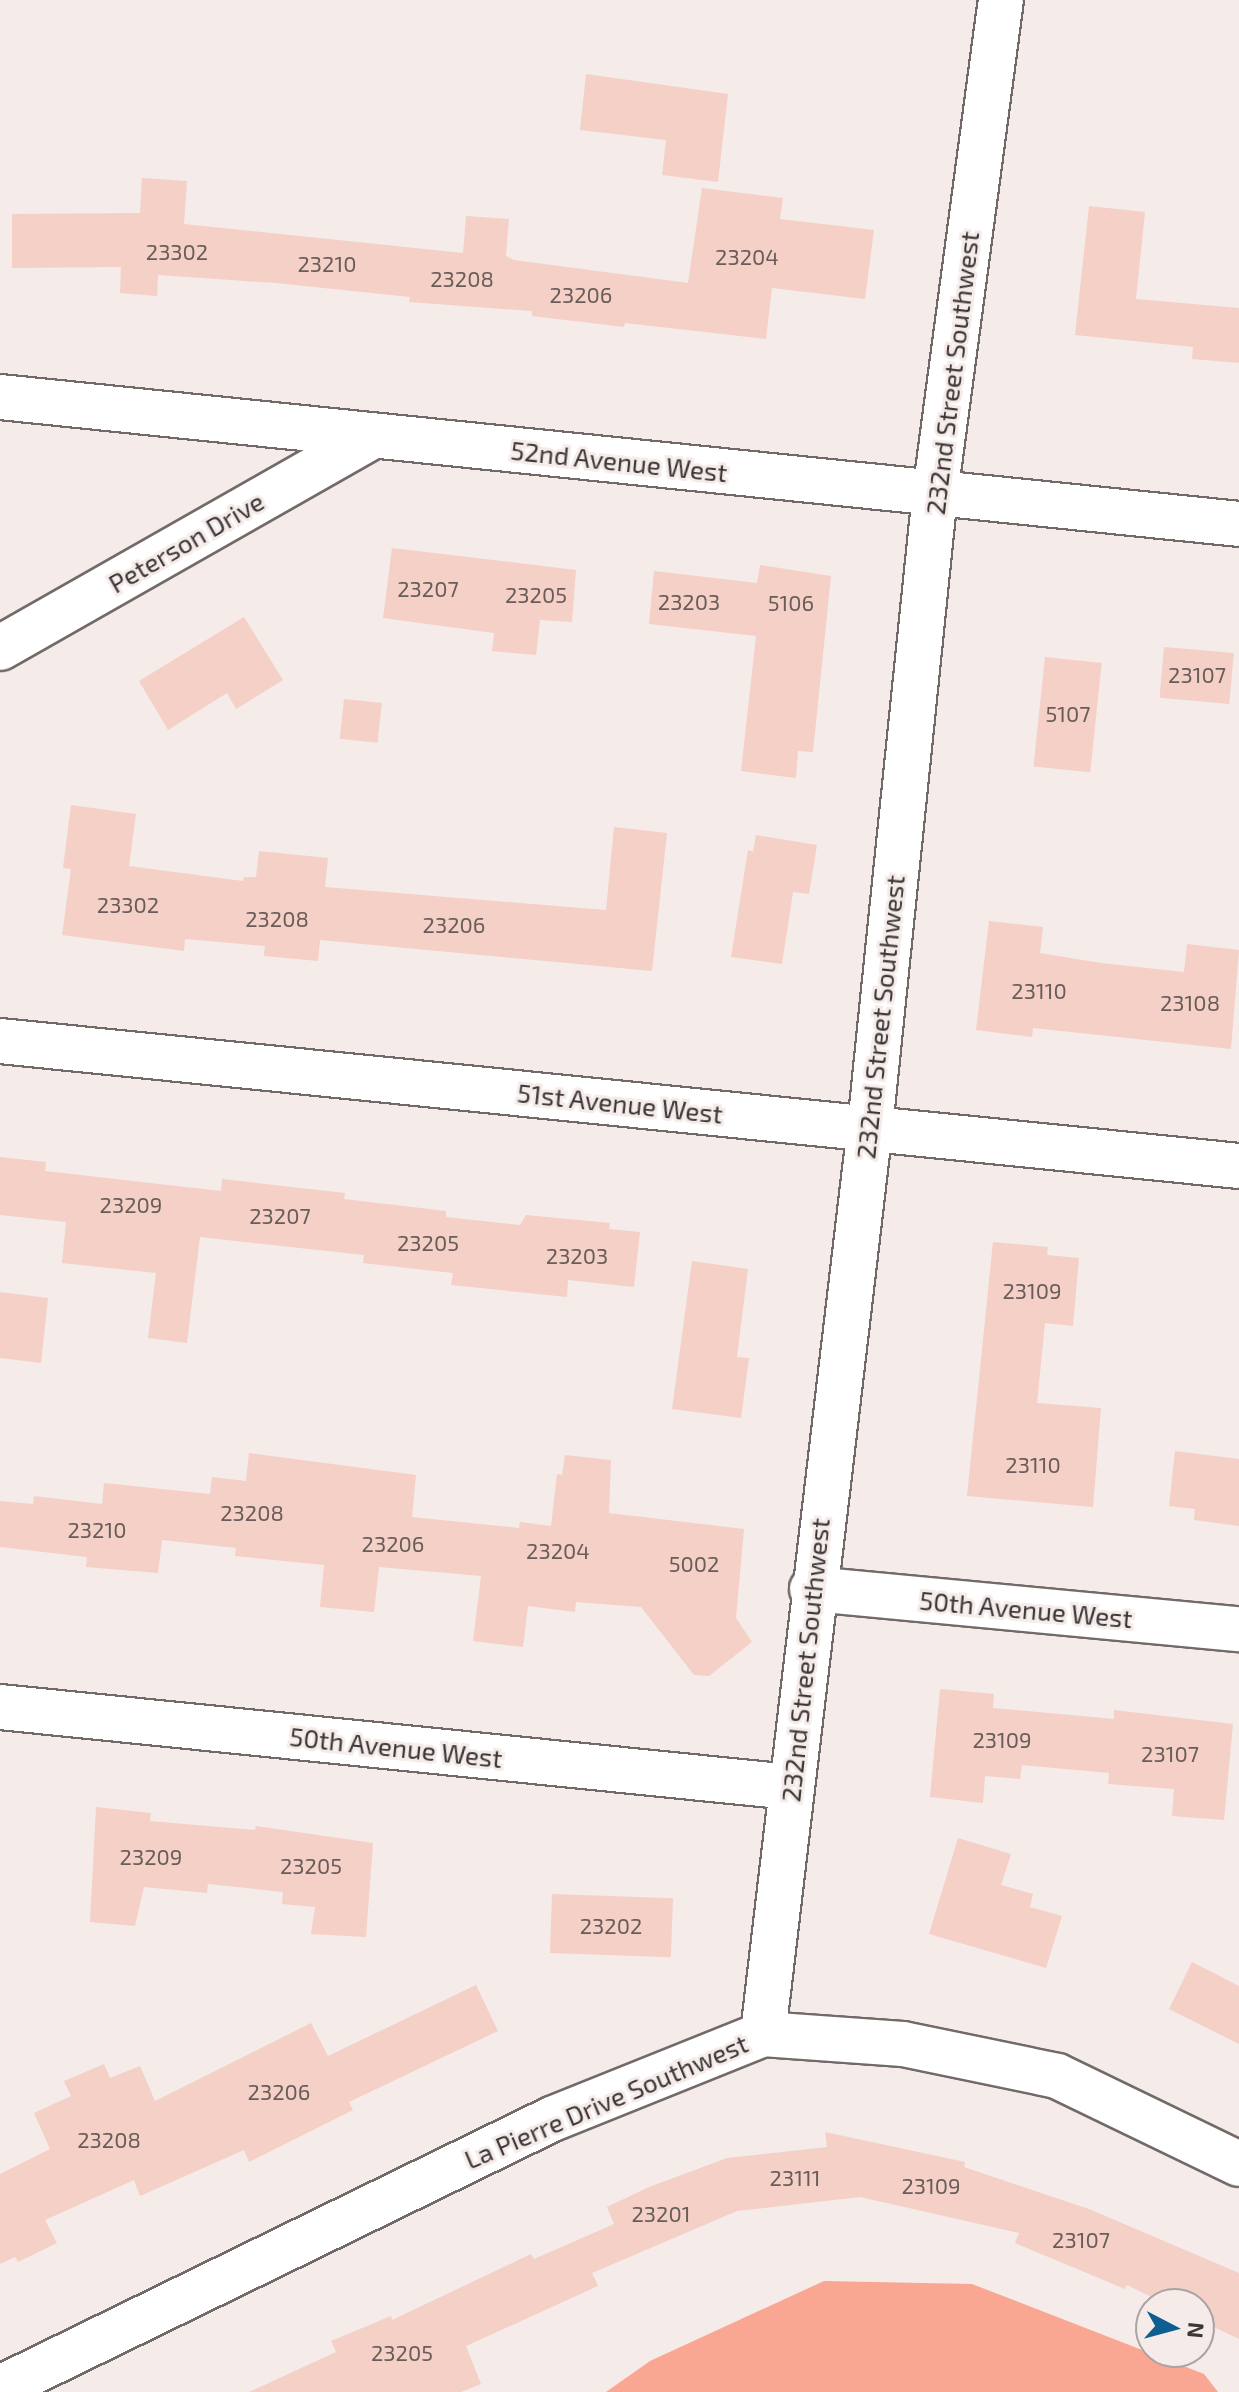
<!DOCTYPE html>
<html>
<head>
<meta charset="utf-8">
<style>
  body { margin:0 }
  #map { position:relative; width:1239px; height:2392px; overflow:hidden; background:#f5ebe9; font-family:"Exo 2",sans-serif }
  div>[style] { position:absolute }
  .green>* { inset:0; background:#f9a793 }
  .building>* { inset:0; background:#f4d0c7; transform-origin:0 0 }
  .roads { filter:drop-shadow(2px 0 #726a68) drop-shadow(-2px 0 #726a68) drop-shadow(0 2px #726a68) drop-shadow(0 -2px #726a68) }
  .minor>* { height:44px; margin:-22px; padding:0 22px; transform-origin:22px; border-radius:22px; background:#fff }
  .tertiary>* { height:44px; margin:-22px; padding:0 22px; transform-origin:22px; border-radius:22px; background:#fff }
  span { translate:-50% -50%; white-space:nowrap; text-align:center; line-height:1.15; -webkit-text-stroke:6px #f5ebe9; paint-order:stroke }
  .number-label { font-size:22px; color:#685d5a }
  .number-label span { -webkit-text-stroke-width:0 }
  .street-label { font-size:26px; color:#3a3736 }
  .north { position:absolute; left:1135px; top:2288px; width:80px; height:80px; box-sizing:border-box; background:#f5ebe9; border:2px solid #aaa3a1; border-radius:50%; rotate:96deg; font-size:22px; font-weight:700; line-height:32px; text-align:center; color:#3a3736 }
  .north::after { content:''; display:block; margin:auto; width:28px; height:36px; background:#0e5e91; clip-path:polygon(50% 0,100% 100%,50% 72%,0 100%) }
</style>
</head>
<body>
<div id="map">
  <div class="green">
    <div style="clip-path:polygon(824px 2281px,972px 2284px,1204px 2374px,1218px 2392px,606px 2392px,650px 2361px)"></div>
  </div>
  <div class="building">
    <div style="clip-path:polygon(586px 74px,728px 94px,718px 182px,662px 175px,666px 140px,580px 130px)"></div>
    <div style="clip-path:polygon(142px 178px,187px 181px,184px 224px,463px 253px,466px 216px,509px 219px,506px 256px,514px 260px,688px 283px,702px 188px,783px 198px,780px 219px,874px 230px,865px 299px,772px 288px,766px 339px,625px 323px,624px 327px,532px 316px,532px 311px,409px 302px,410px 297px,276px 283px,158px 275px,157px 296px,120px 293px,121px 267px,12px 268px,12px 214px,140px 213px)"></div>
    <div style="clip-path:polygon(1089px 206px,1145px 212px,1136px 299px,1239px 308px,1239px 363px,1192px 359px,1193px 347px,1075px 335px)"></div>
    <div style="clip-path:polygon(392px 548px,576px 570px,572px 622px,540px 620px,536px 655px,492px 651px,494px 633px,383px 618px)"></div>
    <div style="clip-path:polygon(760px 565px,831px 576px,813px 752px,798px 751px,796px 778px,741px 771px,756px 636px,649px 624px,654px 571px,757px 583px)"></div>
    <div style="clip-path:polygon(244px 617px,283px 680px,236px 709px,227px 693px,168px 730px,139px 681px)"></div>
    <div style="left:1164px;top:647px;width:70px;height:51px;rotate:5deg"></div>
    <div style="left:1045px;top:657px;width:57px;height:110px;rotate:6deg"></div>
    <div style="left:344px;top:699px;width:38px;height:40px;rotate:6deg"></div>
    <div style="clip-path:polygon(71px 805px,136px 814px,129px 866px,243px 881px,244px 877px,256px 877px,259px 851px,328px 858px,325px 887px,606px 910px,614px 827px,667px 833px,652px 971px,320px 940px,318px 961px,264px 956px,265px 946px,185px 939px,184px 951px,62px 935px,71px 869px,63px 868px)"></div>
    <div style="clip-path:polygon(756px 835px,817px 845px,809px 894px,793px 892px,782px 964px,731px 957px,748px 850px,753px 852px)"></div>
    <div style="clip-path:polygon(989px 921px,1043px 927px,1040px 953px,1101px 963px,1184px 972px,1187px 944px,1239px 950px,1231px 1049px,1033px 1028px,1032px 1037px,976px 1030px)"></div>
    <div style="clip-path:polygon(0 1157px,46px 1162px,45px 1171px,221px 1191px,222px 1179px,345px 1193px,344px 1199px,446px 1211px,446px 1217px,520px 1225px,526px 1215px,610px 1223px,609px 1229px,640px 1232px,634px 1287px,568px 1280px,567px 1297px,451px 1285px,453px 1273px,363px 1263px,364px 1255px,200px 1237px,187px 1343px,148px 1338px,156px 1273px,62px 1263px,66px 1222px,0 1215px)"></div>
    <div style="clip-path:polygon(993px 1242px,1048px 1247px,1047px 1255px,1079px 1258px,1073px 1326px,1045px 1323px,1037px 1403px,1101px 1408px,1093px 1507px,967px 1496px)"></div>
    <div style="clip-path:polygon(692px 1261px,748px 1269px,737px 1357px,749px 1358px,741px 1418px,672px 1409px)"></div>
    <div style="clip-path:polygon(0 1292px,48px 1298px,41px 1363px,0 1358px)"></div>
    <div style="clip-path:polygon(1175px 1451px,1239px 1459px,1239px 1526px,1194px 1520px,1195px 1509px,1169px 1506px)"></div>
    <div style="clip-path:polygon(249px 1453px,416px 1475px,412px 1517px,519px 1528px,520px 1522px,551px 1526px,557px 1474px,562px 1475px,565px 1455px,611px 1460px,609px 1513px,744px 1529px,736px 1618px,752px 1642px,709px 1676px,694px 1675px,641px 1607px,576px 1602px,575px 1612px,528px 1606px,523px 1647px,473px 1641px,481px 1576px,379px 1567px,374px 1612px,320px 1607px,324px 1565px,235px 1556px,236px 1548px,162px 1540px,158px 1573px,86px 1567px,87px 1557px,0 1547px,0 1501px,33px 1504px,34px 1496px,102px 1504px,104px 1483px,210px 1494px,212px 1477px,246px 1481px)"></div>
    <div style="clip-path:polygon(940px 1689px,994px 1694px,993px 1708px,1114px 1719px,1114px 1710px,1233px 1724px,1224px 1820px,1172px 1816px,1174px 1789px,1108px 1784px,1109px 1773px,1022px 1765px,1020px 1779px,985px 1776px,983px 1803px,930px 1797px)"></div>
    <div style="clip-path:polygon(96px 1807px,151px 1813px,150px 1821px,255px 1830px,256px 1826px,373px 1843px,366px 1937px,311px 1934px,315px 1907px,282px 1904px,283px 1892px,208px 1884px,207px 1893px,144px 1887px,135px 1926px,90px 1922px)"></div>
    <div style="clip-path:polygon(958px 1838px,1011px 1854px,1001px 1885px,1033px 1894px,1030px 1907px,1062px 1916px,1046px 1968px,929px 1934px)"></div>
    <div style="left:552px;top:1894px;width:121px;height:59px;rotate:2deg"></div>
    <div style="clip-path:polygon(1192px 1962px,1239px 1986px,1239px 2044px,1169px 2009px)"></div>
    <div style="clip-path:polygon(476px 1985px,498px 2031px,349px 2102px,353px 2110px,249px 2162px,244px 2150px,140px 2196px,134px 2180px,45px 2220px,57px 2243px,18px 2262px,15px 2257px,0 2264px,0 2174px,50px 2149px,34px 2113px,71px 2096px,64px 2081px,104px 2064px,110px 2078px,140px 2066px,155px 2101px,311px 2023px,328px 2056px)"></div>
    <div style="clip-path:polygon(825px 2132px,965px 2162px,964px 2167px,1089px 2209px,1239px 2273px,1239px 2339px,1199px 2320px,1199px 2304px,1166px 2304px,1127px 2285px,1125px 2289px,1015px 2243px,1019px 2233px,860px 2197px,737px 2211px,592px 2273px,598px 2286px,466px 2346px,481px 2384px,461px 2392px,249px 2392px,336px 2352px,331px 2341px,391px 2316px,392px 2320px,531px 2254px,534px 2259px,614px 2224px,607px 2207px,649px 2187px,727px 2158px,827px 2147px)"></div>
  </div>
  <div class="roads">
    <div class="minor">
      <div style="left:0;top:397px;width:1245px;rotate:5.85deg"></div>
      <div style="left:0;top:648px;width:429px;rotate:-29.6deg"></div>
      <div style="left:0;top:1041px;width:1245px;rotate:5.76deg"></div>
      <div style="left:812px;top:1589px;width:429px;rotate:5.4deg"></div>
      <div style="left:0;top:1707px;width:795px;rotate:5.78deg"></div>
      <div style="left:0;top:2388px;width:614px;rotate:-25.98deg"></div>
      <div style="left:552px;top:2119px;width:227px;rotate:-21.9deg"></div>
      <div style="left:763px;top:2034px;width:140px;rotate:4.1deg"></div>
      <div style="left:903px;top:2044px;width:157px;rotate:11.7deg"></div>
      <div style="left:1057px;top:2076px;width:202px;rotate:25.8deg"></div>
    </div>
    <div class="tertiary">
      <div style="left:763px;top:2034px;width:913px;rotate:-83.27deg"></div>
      <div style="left:870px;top:1127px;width:636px;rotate:-84.14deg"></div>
      <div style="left:935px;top:494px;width:498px;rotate:-82.4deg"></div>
    </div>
  </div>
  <div class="number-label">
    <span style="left:177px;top:252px">23302</span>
    <span style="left:747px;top:257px">23204</span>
    <span style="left:327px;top:264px">23210</span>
    <span style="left:462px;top:279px">23208</span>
    <span style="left:581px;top:295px">23206</span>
    <span style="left:428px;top:589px">23207</span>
    <span style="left:536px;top:595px">23205</span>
    <span style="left:689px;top:602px">23203</span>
    <span style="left:791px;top:603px">5106</span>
    <span style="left:1197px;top:675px">23107</span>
    <span style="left:1068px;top:714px">5107</span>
    <span style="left:128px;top:905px">23302</span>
    <span style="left:277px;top:919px">23208</span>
    <span style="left:454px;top:925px">23206</span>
    <span style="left:1039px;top:991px">23110</span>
    <span style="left:1190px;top:1003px">23108</span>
    <span style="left:131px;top:1205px">23209</span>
    <span style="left:280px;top:1216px">23207</span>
    <span style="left:428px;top:1243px">23205</span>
    <span style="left:577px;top:1256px">23203</span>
    <span style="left:1032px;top:1291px">23109</span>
    <span style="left:1033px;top:1465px">23110</span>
    <span style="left:252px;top:1513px">23208</span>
    <span style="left:97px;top:1530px">23210</span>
    <span style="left:393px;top:1544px">23206</span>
    <span style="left:558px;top:1551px">23204</span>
    <span style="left:694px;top:1564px">5002</span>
    <span style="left:1002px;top:1740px">23109</span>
    <span style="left:1170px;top:1754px">23107</span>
    <span style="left:151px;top:1857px">23209</span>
    <span style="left:311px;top:1866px">23205</span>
    <span style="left:611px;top:1926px">23202</span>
    <span style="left:279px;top:2092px">23206</span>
    <span style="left:109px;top:2140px">23208</span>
    <span style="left:795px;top:2178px">23111</span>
    <span style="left:931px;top:2186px">23109</span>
    <span style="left:661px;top:2214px">23201</span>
    <span style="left:1081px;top:2240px">23107</span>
    <span style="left:402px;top:2353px">23205</span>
  </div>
  <div class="street-label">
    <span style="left:952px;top:373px;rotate:-83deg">232nd Street Southwest</span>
    <span style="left:619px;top:461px;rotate:6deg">52nd Avenue West</span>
    <span style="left:186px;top:542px;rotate:-30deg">Peterson Drive</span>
    <span style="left:880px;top:1017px;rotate:-84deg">232nd Street Southwest</span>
    <span style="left:620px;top:1103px;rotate:6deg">51st Avenue West</span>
    <span style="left:1026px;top:1609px;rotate:5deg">50th Avenue West</span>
    <span style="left:805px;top:1660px;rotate:-84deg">232nd Street Southwest</span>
    <span style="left:396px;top:1747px;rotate:6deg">50th Avenue West</span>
    <span style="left:606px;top:2101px;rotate:-23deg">La Pierre Drive Southwest</span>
  </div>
  <div class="north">N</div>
</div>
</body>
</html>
